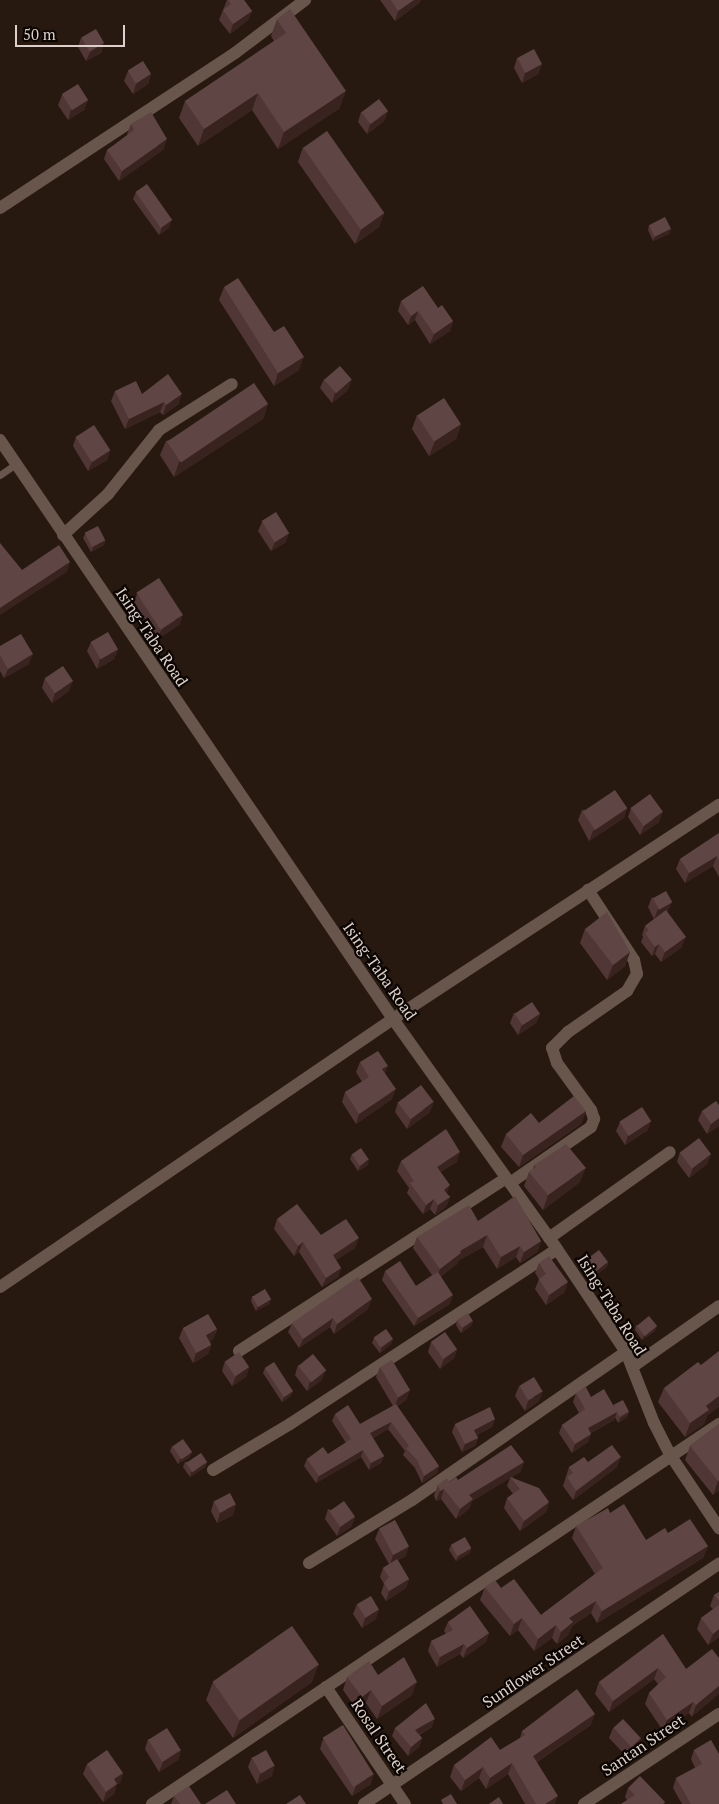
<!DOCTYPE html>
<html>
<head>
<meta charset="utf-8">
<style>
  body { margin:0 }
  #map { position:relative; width:719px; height:1804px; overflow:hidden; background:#281910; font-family:"PT Serif",serif }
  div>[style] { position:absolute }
  .service>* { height:7px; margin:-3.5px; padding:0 3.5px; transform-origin:3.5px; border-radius:3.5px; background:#68554b }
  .minor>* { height:12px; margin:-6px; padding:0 6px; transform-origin:6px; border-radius:6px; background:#68554b }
  .tertiary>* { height:12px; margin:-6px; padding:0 6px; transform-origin:6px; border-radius:6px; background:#68554b }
  .wall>* { inset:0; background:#503634 }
  .shaded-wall>* { inset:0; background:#39231f }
  .building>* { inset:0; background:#5f4644; transform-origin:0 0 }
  span { translate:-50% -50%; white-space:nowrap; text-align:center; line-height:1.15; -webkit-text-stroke:4.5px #0c0603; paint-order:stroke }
  .street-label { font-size:16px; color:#dcd0ca }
  .scale { position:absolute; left:15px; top:25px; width:110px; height:22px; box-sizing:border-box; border:2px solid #dcd0ca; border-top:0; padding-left:6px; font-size:15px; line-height:18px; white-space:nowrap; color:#dcd0ca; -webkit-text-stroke:4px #0c0603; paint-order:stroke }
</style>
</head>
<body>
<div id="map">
  <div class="service">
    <div style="left:0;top:475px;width:19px;rotate:-35deg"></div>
  </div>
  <div class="minor">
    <div style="left:0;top:208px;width:282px;rotate:-33.4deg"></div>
    <div style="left:235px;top:53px;width:88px;rotate:-37.1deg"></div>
    <div style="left:63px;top:535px;width:61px;rotate:-42.3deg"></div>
    <div style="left:108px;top:494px;width:82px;rotate:-51.4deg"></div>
    <div style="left:159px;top:430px;width:86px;rotate:-32.2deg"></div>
    <div style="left:510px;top:1183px;width:98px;rotate:-34.7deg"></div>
    <div style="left:591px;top:1127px;width:9px;rotate:-69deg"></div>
    <div style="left:594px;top:1119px;width:9px;rotate:-108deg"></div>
    <div style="left:591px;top:1110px;width:58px;rotate:-125.9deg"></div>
    <div style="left:557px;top:1063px;width:16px;rotate:-108deg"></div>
    <div style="left:552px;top:1048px;width:23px;rotate:-45deg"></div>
    <div style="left:568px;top:1032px;width:72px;rotate:-34.8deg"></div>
    <div style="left:627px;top:991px;width:20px;rotate:-60deg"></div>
    <div style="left:637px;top:974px;width:14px;rotate:-102deg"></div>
    <div style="left:634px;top:960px;width:84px;rotate:-123.3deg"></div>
    <div style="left:549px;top:1238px;width:148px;rotate:-35.4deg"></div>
    <div style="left:0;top:1287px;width:476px;rotate:-34.3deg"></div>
    <div style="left:239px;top:1351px;width:318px;rotate:-32.9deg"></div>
    <div style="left:632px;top:1367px;width:106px;rotate:-35deg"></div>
    <div style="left:213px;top:1470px;width:90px;rotate:-30.9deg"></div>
    <div style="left:290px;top:1424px;width:319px;rotate:-33.2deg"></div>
    <div style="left:309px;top:1563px;width:121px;rotate:-31.5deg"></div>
    <div style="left:412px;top:1500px;width:260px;rotate:-34.7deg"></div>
    <div style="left:326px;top:1687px;width:141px;rotate:56deg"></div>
    <div style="left:152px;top:1804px;width:683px;rotate:-33.83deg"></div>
    <div style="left:364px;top:1804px;width:429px;rotate:-34.1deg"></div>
    <div style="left:584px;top:1804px;width:162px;rotate:-33.7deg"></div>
  </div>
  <div class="tertiary">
    <div style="left:0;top:440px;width:700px;rotate:55.83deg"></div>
    <div style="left:393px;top:1019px;width:282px;rotate:54.5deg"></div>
    <div style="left:557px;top:1249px;width:124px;rotate:56.2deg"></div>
    <div style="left:626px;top:1352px;width:76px;rotate:68.5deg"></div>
    <div style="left:654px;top:1423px;width:37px;rotate:63deg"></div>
    <div style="left:671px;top:1456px;width:87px;rotate:56.3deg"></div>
    <div style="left:393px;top:1019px;width:390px;rotate:-33.3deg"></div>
  </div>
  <div class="wall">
    <div style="clip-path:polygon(227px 0,244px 0,252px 11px,248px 20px,230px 34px,219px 20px)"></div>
    <div style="clip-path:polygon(380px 0,421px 0,419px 3px,395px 21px)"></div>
    <div style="clip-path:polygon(277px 19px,340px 108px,278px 149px,252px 110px,198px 146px,179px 118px,185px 101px,274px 41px,271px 36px)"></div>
    <div style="clip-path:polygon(81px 38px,104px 43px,101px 53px,86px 61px,78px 47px)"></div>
    <div style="clip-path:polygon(517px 58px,542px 64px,538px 74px,522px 83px,514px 68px)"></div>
    <div style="clip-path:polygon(128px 71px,151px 74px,148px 84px,133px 94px,124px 81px)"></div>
    <div style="clip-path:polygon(62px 95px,88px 100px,84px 110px,68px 120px,58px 105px)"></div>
    <div style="clip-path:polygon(388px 111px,384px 121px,367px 134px,358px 122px,361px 112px)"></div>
    <div style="clip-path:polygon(131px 124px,164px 149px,119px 181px,104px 159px,107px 150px,128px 135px,127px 134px)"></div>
    <div style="clip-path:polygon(303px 147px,384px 213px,379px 227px,355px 244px,298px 162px)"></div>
    <div style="clip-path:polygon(136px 192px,169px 228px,159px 235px,133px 199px)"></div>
    <div style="clip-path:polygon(649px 225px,671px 229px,669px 234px,653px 241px,648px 230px)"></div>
    <div style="clip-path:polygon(224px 287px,274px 332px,299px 370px,274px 386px,219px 300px)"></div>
    <div style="clip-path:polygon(401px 301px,438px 308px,453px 321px,450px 331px,430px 344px,415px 320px,408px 325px,398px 311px)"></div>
    <div style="clip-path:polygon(324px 379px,348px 390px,332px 403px,320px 388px)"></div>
    <div style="clip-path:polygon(115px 391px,142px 394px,179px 404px,163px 415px,160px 412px,125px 429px,111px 401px)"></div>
    <div style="clip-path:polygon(268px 404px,263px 419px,174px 477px,160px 455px,166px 441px)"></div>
    <div style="clip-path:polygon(417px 415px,461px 424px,456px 439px,429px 456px,412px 429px)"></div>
    <div style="clip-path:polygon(76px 437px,110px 450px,107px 460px,88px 471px,73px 446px)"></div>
    <div style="clip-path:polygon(262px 522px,286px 542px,271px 551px,258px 531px)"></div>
    <div style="clip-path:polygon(85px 534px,105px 540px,104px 545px,91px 552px,83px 538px)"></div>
    <div style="clip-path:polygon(137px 594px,180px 624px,158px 639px,134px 602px)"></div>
    <div style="clip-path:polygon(91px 642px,118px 649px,114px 659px,97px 669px,87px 651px)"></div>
    <div style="clip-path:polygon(0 646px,29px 664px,4px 678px,0 671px)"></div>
    <div style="clip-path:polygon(45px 678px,69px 691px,52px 703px,42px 688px)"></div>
    <div style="clip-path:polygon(627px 808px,624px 818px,589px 841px,578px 820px,582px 810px)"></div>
    <div style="clip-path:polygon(631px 808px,659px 822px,640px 835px,628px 817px)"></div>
    <div style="clip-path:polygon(719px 833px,719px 877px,713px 866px,685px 883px,676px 869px,680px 859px)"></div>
    <div style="clip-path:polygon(652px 897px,668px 912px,667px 912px,682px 947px,661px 962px,655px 954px,652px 956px,641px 942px,643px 937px,642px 935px,645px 926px,654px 919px,648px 907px)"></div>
    <div style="clip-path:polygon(585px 929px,630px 952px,625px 966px,607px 980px,580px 943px)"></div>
    <div style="clip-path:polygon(514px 1013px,540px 1014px,536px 1023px,518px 1035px,510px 1023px)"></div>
    <div style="clip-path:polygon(360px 1062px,385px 1074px,392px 1099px,356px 1124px,342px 1102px,345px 1092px,362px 1082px,356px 1072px)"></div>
    <div style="clip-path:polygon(398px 1102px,430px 1112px,407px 1129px,395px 1112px)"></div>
    <div style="clip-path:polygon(719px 1105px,719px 1126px,707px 1134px,698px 1120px,702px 1111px)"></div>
    <div style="clip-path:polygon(586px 1111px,581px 1124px,519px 1167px,501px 1147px,506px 1134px,539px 1123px)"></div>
    <div style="clip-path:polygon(620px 1122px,648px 1130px,625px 1145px,616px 1131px)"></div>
    <div style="clip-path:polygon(680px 1152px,711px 1154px,707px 1164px,689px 1178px,677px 1162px)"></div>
    <div style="clip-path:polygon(352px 1154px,368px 1165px,358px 1171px,350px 1159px)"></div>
    <div style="clip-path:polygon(401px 1161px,457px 1162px,440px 1172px,447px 1194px,450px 1197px,446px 1207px,435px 1215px,430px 1209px,423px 1214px,407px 1193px,409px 1188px,397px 1171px)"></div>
    <div style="clip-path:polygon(534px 1165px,580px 1182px,543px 1210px,524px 1186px,529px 1172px,533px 1169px)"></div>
    <div style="clip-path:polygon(277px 1219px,355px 1248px,336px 1260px,341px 1268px,338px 1277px,322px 1287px,299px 1252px,294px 1256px,274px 1229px)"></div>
    <div style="clip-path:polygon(478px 1221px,541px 1241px,537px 1252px,520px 1263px,516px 1257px,497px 1269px,483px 1247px,459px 1260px,457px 1264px,441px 1276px,450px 1304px,414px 1326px,382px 1280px,385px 1271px,416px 1286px,432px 1275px,413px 1248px,417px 1237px)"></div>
    <div style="clip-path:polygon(587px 1259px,608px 1262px,607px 1267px,594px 1276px,585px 1263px)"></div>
    <div style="clip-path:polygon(539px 1263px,565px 1292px,546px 1305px,535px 1289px,539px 1279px,535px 1273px)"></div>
    <div style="clip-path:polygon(252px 1296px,271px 1299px,269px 1304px,256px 1311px,251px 1301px)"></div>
    <div style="clip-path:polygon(368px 1309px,334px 1334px,330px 1327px,299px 1348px,288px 1332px,292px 1323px)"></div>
    <div style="clip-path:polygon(457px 1320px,473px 1321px,471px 1326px,461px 1333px,456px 1325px)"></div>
    <div style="clip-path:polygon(636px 1325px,655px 1331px,642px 1340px,635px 1330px)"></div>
    <div style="clip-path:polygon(183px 1328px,217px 1330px,213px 1339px,210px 1341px,211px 1345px,208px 1354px,193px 1363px,179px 1338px)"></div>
    <div style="clip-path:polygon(374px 1338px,393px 1339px,391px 1344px,380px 1353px,372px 1343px)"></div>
    <div style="clip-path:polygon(431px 1342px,457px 1349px,454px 1358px,440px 1369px,428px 1352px)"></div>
    <div style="clip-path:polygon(225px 1361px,249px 1367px,246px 1377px,232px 1386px,222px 1371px)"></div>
    <div style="clip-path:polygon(298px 1365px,322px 1380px,307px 1391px,295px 1375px)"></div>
    <div style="clip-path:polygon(380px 1367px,410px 1390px,406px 1400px,397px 1406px,439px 1466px,437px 1473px,422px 1483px,415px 1468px,403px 1455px,405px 1451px,388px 1429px,373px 1438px,384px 1456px,381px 1463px,369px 1470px,361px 1457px,316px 1483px,304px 1466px,307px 1459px,328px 1454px,346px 1443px,332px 1421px,335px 1414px,360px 1424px,393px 1406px,376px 1377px)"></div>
    <div style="clip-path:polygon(265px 1368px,291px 1396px,282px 1402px,263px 1373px)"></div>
    <div style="clip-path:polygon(519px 1386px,539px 1401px,525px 1411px,515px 1396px)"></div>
    <div style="clip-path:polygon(664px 1388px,707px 1416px,704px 1424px,685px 1437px,658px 1402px)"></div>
    <div style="clip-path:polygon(576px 1393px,591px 1397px,629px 1412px,627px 1417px,618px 1423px,615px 1417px,614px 1420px,591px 1433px,588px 1442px,572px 1453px,559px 1433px,562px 1425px,579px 1413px,573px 1402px)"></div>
    <div style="clip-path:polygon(495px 1419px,492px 1427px,477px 1435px,478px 1438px,475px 1446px,462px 1452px,452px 1432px,455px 1424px)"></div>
    <div style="clip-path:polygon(719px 1424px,719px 1490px,713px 1495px,685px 1460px,690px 1446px)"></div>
    <div style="clip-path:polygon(172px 1446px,190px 1457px,178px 1464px,170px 1451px)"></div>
    <div style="clip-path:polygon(185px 1462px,207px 1462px,205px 1467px,190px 1477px,183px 1467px)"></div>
    <div style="clip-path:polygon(524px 1462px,520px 1472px,512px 1477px,549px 1502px,546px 1512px,520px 1531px,504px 1508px,507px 1498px,513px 1494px,507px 1486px,510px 1478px,472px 1501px,469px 1509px,456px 1519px,441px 1499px,436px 1501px,434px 1495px,438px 1485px,458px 1480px)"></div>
    <div style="clip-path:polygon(588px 1462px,617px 1467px,573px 1500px,563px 1486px,569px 1467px)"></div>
    <div style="clip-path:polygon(214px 1501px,233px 1515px,217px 1523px,211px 1511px)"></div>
    <div style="clip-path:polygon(328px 1509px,355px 1517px,351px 1527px,337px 1536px,325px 1519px)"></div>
    <div style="clip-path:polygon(610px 1513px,646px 1540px,668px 1533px,708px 1546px,703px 1558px,597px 1623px,591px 1613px,572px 1626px,568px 1635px,557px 1644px,552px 1638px,534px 1651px,518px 1630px,510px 1636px,480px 1600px,485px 1587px,501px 1588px,541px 1615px,595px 1574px,572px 1538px,576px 1526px)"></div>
    <div style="clip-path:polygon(379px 1529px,406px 1556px,398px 1560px,409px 1579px,406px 1588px,386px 1601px,381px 1593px,384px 1584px,380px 1577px,383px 1568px,389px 1564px,375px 1539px)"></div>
    <div style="clip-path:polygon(451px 1545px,471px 1548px,470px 1553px,456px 1561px,449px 1550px)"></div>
    <div style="clip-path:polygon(719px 1592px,719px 1637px,708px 1645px,697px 1629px,701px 1618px,713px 1609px,710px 1606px,714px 1595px)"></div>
    <div style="clip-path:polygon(357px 1604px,376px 1619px,362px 1628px,353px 1614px)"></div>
    <div style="clip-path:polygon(448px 1622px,489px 1633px,486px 1642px,463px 1658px,460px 1654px,437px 1667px,428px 1651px,431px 1641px,446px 1634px,444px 1631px)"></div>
    <div style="clip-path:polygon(663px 1634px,686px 1669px,719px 1658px,692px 1717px,689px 1713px,663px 1731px,645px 1704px,649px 1693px,658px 1684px,654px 1679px,609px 1712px,595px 1694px,599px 1682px)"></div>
    <div style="clip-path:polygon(378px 1675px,412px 1695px,377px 1719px,366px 1703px,357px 1710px,343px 1690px,347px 1677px)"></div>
    <div style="clip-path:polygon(213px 1682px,312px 1682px,233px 1738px,206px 1700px)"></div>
    <div style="clip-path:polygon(591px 1725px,537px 1762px,555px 1804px,525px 1804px,508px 1774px,486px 1789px,479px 1778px,461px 1791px,450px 1777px,454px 1765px,500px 1750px,520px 1738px,522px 1731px)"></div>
    <div style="clip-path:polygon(432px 1727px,419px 1735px,422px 1738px,419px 1747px,408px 1756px,392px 1736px,395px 1728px)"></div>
    <div style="clip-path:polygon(613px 1728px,641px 1738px,638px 1748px,628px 1758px,609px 1738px)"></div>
    <div style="clip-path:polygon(148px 1739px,181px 1750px,178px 1760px,159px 1772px,145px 1749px)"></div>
    <div style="clip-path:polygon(323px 1739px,371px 1784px,352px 1796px,320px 1749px)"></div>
    <div style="clip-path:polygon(711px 1740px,719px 1804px,682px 1804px,673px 1788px,676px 1778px,695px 1768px,691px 1759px,694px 1750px)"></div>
    <div style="clip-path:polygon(252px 1757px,272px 1776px,257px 1784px,248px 1767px)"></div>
    <div style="clip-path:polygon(87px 1764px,123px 1773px,120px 1783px,117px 1784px,114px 1794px,103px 1802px,83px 1774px)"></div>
    <div style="clip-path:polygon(628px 1788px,665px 1802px,664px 1804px,621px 1804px,627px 1800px,625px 1797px)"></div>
    <div style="clip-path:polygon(174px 1796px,201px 1804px,171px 1804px)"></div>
  </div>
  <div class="shaded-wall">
    <div style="clip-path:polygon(414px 0,421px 0,419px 3px,395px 21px,398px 11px)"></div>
    <div style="clip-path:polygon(252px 11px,248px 20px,230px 34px,233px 24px)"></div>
    <div style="clip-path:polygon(104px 43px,101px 53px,86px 61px,90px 52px)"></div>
    <div style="clip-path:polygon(542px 64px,538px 74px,522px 83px,525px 73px)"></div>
    <div style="clip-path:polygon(151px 74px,148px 84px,133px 94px,136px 84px)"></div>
    <div style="clip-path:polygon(346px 91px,340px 108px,278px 149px,284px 132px)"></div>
    <div style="clip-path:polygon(258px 93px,252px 110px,198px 146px,204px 129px)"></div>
    <div style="clip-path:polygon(88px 100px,84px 110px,68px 120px,71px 110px)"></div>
    <div style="clip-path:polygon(388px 111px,384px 121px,367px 134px,370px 124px)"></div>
    <div style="clip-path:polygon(167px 139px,164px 149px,119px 181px,122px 171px)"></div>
    <div style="clip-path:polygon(384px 213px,379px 227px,355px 244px,361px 230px)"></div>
    <div style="clip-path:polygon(172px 220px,169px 228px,159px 235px,162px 227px)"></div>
    <div style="clip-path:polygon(671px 229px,669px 234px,653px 241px,655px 236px)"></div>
    <div style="clip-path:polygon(418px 311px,415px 320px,408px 325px,411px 316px)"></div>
    <div style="clip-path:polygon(453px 321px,450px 331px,430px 344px,434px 334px)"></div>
    <div style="clip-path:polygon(304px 357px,299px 370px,274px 386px,278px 373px)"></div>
    <div style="clip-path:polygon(352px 380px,348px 390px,332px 403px,335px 393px)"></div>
    <div style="clip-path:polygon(182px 394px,179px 404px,163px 415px,166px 405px)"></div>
    <div style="clip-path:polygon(164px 402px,160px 412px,125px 429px,129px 419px)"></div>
    <div style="clip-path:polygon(268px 404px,263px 419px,174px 477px,179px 462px)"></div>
    <div style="clip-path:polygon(461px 424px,456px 439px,429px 456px,435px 441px)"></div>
    <div style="clip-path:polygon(110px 450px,107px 460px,88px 471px,92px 461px)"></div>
    <div style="clip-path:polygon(289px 533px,286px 542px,271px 551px,275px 542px)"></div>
    <div style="clip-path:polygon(105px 540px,104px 545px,91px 552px,93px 547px)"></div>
    <div style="clip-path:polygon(70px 562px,67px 572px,0 615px,0 608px)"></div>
    <div style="clip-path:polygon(183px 615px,180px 624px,158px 639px,161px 630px)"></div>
    <div style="clip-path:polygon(118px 649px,114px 659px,97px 669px,100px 659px)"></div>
    <div style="clip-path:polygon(33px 654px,29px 664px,4px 678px,8px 669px)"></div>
    <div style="clip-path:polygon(73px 681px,69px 691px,52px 703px,55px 693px)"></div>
    <div style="clip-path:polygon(627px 808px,624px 818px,589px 841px,593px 831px)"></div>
    <div style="clip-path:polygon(663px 812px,659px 822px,640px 835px,644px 826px)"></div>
    <div style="clip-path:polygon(717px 856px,713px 866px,685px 883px,689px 873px)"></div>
    <div style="clip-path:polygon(672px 902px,668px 912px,654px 919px,658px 909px)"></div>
    <div style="clip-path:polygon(686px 937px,682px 947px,661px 962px,665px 952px)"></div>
    <div style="clip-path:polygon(659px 944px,655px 954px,652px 956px,655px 947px)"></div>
    <div style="clip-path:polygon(630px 952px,625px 966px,607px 980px,613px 965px)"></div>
    <div style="clip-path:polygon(540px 1014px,536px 1023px,518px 1035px,522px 1025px)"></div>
    <div style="clip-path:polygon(388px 1066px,384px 1076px,382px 1069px)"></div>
    <div style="clip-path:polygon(396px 1089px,392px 1099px,356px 1124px,359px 1114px)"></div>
    <div style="clip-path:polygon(434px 1102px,430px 1112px,407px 1129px,411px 1119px)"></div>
    <div style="clip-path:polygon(586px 1111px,581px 1124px,519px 1167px,523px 1155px)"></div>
    <div style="clip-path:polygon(719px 1118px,719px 1126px,707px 1134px,711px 1124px)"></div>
    <div style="clip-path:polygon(651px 1121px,648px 1130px,625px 1145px,628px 1135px)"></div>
    <div style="clip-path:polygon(460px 1152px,457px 1162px,433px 1177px,437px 1167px)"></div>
    <div style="clip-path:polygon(711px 1154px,707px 1164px,689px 1178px,693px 1168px)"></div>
    <div style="clip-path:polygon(369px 1160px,368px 1165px,358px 1171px,360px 1166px)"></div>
    <div style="clip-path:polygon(586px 1168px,580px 1182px,543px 1210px,548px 1195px)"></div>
    <div style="clip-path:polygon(450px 1185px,446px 1195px,444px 1190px)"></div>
    <div style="clip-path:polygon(450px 1197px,446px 1207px,435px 1215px,438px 1205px)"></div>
    <div style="clip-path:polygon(434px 1199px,430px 1209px,423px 1214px,426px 1205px)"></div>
    <div style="clip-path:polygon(487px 1235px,483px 1247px,459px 1260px,457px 1264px,435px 1280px,440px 1269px,460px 1251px)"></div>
    <div style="clip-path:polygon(359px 1238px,355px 1248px,329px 1265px,333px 1255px)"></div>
    <div style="clip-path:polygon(541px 1241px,537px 1252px,520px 1263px,524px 1252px)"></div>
    <div style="clip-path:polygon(303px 1242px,299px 1252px,294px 1256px,298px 1246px)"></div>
    <div style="clip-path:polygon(520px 1246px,516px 1257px,497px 1269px,501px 1257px)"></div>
    <div style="clip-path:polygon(608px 1262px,607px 1267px,594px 1276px,596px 1271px)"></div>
    <div style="clip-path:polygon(341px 1268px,338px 1277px,322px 1287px,326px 1278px)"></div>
    <div style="clip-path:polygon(568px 1282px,565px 1292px,546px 1305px,549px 1295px)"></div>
    <div style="clip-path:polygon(453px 1295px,450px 1304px,414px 1326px,418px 1318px)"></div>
    <div style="clip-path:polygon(271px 1299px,269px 1304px,256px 1311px,258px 1306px)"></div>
    <div style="clip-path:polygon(372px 1299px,368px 1309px,334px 1334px,337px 1324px)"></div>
    <div style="clip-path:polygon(333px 1318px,330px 1327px,299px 1348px,303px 1339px)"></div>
    <div style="clip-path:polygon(473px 1321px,471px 1326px,461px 1333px,463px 1328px)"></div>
    <div style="clip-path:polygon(657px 1326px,655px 1331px,642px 1340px,644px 1335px)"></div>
    <div style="clip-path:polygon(217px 1329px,213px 1339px,203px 1345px,206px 1335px)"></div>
    <div style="clip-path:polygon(393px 1339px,391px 1344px,380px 1353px,381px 1348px)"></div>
    <div style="clip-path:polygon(211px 1345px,208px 1354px,193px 1363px,196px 1353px)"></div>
    <div style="clip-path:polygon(457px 1349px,454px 1358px,440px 1369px,444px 1359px)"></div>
    <div style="clip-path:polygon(249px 1367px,246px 1377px,232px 1386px,236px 1376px)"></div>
    <div style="clip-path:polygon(326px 1370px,322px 1380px,307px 1391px,310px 1382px)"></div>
    <div style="clip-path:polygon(410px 1390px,406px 1400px,394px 1407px,398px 1398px)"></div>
    <div style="clip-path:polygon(293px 1391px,291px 1396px,282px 1402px,284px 1397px)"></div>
    <div style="clip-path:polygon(543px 1392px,539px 1401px,525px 1411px,528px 1401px)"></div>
    <div style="clip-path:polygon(719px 1396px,719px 1407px,707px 1416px,704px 1424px,685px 1437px,690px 1423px,706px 1406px)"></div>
    <div style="clip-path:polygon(617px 1412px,614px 1420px,584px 1437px,588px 1428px)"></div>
    <div style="clip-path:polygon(629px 1412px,627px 1417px,618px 1423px,620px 1418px)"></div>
    <div style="clip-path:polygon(495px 1419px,492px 1427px,471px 1438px,474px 1430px)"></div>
    <div style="clip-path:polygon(391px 1422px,388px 1429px,367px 1441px,370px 1433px)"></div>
    <div style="clip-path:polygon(591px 1434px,588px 1442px,572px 1453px,575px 1444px)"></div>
    <div style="clip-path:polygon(478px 1438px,475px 1446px,462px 1452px,465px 1444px)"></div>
    <div style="clip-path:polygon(363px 1450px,361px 1457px,316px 1483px,319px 1476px)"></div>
    <div style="clip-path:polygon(192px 1452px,190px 1457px,178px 1464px,180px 1459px)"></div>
    <div style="clip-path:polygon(384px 1456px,381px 1463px,369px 1470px,371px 1463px)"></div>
    <div style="clip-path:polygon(621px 1457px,617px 1467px,573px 1500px,576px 1491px)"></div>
    <div style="clip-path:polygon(207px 1462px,205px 1467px,190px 1477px,191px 1472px)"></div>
    <div style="clip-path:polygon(524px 1462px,520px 1472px,511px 1478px,510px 1477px,510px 1478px,472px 1501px,469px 1509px,456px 1519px,460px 1509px,469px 1495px)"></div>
    <div style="clip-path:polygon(439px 1466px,437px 1473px,422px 1483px,424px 1476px)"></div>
    <div style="clip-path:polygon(719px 1480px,719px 1490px,713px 1495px,718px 1481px)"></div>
    <div style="clip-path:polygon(444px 1489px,441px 1499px,436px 1501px,440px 1491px)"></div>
    <div style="clip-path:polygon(549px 1502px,546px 1512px,520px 1531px,524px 1521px)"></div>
    <div style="clip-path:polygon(236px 1505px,233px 1515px,217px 1523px,220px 1513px)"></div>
    <div style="clip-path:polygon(355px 1517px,351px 1527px,337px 1536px,340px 1527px)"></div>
    <div style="clip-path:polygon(409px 1546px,406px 1556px,390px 1565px,393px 1555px)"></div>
    <div style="clip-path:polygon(708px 1546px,703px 1558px,597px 1623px,602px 1611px)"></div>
    <div style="clip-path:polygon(471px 1548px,470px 1553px,456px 1561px,458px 1556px)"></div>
    <div style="clip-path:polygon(409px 1579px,406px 1588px,386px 1601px,389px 1591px)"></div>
    <div style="clip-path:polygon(596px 1601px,591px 1613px,572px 1626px,568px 1635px,557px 1644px,561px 1632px,569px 1618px)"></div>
    <div style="clip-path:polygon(379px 1610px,376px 1619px,362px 1628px,365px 1618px)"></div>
    <div style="clip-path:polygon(522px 1618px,518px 1630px,510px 1636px,514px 1624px)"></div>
    <div style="clip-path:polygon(556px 1625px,552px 1638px,534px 1651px,538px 1639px)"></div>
    <div style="clip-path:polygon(719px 1629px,719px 1637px,708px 1645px,713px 1634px)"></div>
    <div style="clip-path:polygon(489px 1633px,486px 1642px,463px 1658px,467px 1648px)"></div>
    <div style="clip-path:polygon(464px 1644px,460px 1654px,437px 1667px,440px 1657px)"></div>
    <div style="clip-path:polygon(319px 1664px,312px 1682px,233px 1738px,240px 1720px)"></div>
    <div style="clip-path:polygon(658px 1668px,654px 1679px,609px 1712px,613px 1701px)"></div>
    <div style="clip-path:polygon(417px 1682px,412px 1695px,377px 1719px,382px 1706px)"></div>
    <div style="clip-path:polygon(719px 1686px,719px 1694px,692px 1717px,696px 1705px)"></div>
    <div style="clip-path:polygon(371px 1690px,366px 1703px,357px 1710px,362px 1697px)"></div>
    <div style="clip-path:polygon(693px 1702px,689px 1713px,663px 1731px,667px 1720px)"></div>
    <div style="clip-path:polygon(595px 1714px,591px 1725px,529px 1767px,533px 1756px)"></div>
    <div style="clip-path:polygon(435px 1719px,432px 1727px,412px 1738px,415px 1730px)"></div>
    <div style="clip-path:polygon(422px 1738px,419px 1747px,408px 1756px,411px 1747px)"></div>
    <div style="clip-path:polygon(641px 1738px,638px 1748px,628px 1758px,631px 1748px)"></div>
    <div style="clip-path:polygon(181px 1750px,178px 1760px,159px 1772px,163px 1762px)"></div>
    <div style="clip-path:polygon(512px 1763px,508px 1774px,486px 1789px,490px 1778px)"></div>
    <div style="clip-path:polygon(275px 1766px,272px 1776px,257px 1784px,260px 1774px)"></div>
    <div style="clip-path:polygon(483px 1767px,479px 1778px,461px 1791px,465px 1780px)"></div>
    <div style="clip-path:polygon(123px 1773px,120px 1783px,117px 1784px,114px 1794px,103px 1802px,106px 1792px,114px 1779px)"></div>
    <div style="clip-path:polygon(374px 1774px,371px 1784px,352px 1796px,356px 1786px)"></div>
    <div style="clip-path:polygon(558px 1796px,555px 1804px,545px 1804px)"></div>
  </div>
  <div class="building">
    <div style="clip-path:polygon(228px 0,244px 0,252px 11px,233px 24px,223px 10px,231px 4px)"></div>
    <div style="clip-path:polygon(391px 0,414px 0,398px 11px)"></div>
    <div style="clip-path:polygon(290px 9px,346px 91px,284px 132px,258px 93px,204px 129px,185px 101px,286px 33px,277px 19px)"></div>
    <div style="left:96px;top:29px;width:16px;height:17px;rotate:60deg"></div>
    <div style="left:534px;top:49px;width:17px;height:19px;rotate:62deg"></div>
    <div style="left:143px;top:61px;width:15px;height:18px;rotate:58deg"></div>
    <div style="left:78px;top:84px;width:19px;height:19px;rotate:58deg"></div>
    <div style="left:379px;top:99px;width:15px;height:22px;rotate:53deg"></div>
    <div style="clip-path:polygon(151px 112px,167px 139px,122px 171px,107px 150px,134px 130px,131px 124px)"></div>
    <div style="left:327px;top:131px;width:100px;height:29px;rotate:55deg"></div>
    <div style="left:147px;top:184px;width:44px;height:14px;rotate:55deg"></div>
    <div style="left:665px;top:217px;width:13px;height:18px;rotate:63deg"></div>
    <div style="clip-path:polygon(238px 278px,274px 332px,284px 326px,304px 357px,278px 373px,224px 287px)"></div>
    <div style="clip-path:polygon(423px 286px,438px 308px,442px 305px,453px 321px,434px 334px,418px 311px,411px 316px,401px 301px)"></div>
    <div style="left:340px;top:366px;width:18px;height:21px;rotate:49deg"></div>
    <div style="clip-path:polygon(168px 374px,182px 394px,166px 405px,164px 402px,129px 419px,115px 391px,136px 381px,142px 394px)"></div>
    <div style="left:254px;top:383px;width:25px;height:105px;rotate:56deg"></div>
    <div style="left:444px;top:398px;width:31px;height:32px;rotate:57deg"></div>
    <div style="left:94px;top:425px;width:30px;height:22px;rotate:57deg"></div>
    <div style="left:276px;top:512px;width:25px;height:17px;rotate:58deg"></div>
    <div style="left:98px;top:526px;width:16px;height:15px;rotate:63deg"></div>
    <div style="clip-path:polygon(0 543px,22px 570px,59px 545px,70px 562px,0 608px)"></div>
    <div style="left:159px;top:578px;width:44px;height:27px;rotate:57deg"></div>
    <div style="left:108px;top:632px;width:20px;height:20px;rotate:60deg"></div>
    <div style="clip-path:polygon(21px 634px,33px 654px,8px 669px,0 655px,0 646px)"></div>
    <div style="left:63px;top:666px;width:18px;height:22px;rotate:56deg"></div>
    <div style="left:615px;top:790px;width:22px;height:39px;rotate:56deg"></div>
    <div style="left:650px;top:794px;width:22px;height:24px;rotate:54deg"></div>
    <div style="clip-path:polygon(719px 833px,719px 861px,717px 856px,689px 873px,680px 859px)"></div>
    <div style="left:666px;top:891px;width:13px;height:15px;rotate:61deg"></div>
    <div style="clip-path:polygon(666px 910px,686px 937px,665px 952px,659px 944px,655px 947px,645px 933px,649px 930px,645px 926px)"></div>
    <div style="clip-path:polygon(607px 912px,630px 952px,613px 965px,585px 929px)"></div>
    <div style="left:532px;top:1002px;width:14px;height:21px;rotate:56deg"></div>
    <div style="clip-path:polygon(378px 1051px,388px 1066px,382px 1069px,396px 1089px,359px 1114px,345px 1092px,369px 1077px,360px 1062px)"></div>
    <div style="left:421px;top:1085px;width:21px;height:29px;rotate:53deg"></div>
    <div style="clip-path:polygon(574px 1096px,586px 1111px,523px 1155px,506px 1134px,531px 1113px,539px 1123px)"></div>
    <div style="clip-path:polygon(716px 1101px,719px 1105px,719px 1118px,711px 1124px,702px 1111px)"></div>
    <div style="left:642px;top:1107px;width:17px;height:27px;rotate:57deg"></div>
    <div style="clip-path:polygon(446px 1129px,460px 1152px,437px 1167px,450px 1185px,444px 1190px,450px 1197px,438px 1205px,434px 1199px,426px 1205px,410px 1183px,414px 1181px,401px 1161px)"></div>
    <div style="left:699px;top:1138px;width:20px;height:24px;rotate:53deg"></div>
    <div style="clip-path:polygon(566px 1144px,586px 1168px,548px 1195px,529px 1172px,536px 1167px,534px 1165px)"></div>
    <div style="left:361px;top:1148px;width:14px;height:11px;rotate:56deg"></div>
    <div style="clip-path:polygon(515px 1196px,541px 1241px,524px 1252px,520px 1246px,501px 1257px,487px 1235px,460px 1251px,461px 1253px,440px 1269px,417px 1237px,469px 1205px,478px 1221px)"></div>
    <div style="clip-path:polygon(297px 1204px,321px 1235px,346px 1219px,359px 1238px,333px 1255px,341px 1268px,326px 1278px,303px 1242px,298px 1246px,277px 1219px)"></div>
    <div style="left:599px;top:1250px;width:15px;height:15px;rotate:53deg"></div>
    <div style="clip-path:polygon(549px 1256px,568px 1282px,549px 1295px,539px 1279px,546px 1274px,539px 1263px)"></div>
    <div style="clip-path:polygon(400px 1261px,416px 1286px,438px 1272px,453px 1295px,418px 1318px,385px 1271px)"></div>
    <div style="clip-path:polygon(358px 1277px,372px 1299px,337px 1324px,333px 1318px,303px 1339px,292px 1323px)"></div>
    <div style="left:265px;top:1289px;width:12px;height:15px;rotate:59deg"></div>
    <div style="left:468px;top:1313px;width:9px;height:13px;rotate:58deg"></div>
    <div style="clip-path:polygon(208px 1314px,217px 1329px,206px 1335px,211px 1345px,196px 1353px,183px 1328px)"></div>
    <div style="left:649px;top:1316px;width:13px;height:16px;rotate:51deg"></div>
    <div style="left:386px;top:1329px;width:12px;height:15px;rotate:55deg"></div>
    <div style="left:445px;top:1332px;width:21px;height:17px;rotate:55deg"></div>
    <div style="clip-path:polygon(719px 1351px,719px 1396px,706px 1406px,709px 1410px,690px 1423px,664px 1388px,698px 1362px,701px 1365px)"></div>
    <div style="left:239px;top:1352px;width:18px;height:17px;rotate:56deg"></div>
    <div style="left:313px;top:1354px;width:21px;height:19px;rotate:51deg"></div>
    <div style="left:392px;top:1360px;width:35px;height:14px;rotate:59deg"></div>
    <div style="left:274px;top:1362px;width:35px;height:11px;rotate:57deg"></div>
    <div style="left:534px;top:1377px;width:17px;height:17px;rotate:59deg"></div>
    <div style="clip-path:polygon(586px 1387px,591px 1397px,604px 1389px,617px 1412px,588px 1428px,591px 1434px,575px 1444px,562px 1425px,585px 1409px,576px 1393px)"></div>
    <div style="left:623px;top:1400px;width:13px;height:11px;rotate:63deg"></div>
    <div style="clip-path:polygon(396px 1404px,439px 1466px,424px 1476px,417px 1460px,406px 1448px,409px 1446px,391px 1422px,370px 1433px,384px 1456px,371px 1463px,363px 1450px,319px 1476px,307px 1459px,323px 1447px,328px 1454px,351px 1439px,335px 1414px,348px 1405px,360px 1424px)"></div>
    <div style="clip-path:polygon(490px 1407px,495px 1419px,474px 1430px,478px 1438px,465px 1444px,455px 1424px)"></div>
    <div style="clip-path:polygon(719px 1424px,719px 1480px,718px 1481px,690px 1446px)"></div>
    <div style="left:183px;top:1439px;width:16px;height:13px;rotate:55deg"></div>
    <div style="clip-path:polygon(511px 1445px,524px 1462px,469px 1495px,473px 1499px,460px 1509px,444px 1489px,440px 1491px,438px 1485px,447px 1478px,449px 1482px,456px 1477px,458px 1480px)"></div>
    <div style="clip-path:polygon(612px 1445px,621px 1457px,576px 1491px,567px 1477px,573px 1473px,569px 1467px,584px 1457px,588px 1462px)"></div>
    <div style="left:201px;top:1453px;width:11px;height:18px;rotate:56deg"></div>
    <div style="clip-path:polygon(510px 1477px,539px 1488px,549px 1502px,524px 1521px,507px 1498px,520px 1489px)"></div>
    <div style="left:230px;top:1493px;width:13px;height:18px;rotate:63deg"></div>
    <div style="left:344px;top:1501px;width:19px;height:18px;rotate:55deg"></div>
    <div style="clip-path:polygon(624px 1504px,646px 1540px,665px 1528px,668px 1533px,690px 1519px,708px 1546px,602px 1611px,596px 1601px,569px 1618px,573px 1622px,561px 1632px,556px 1625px,538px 1639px,522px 1618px,514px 1624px,485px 1587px,495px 1580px,501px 1588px,514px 1579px,541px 1615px,603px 1568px,576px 1526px,608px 1508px,610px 1513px)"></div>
    <div style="left:395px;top:1520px;width:30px;height:18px;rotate:62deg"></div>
    <div style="left:465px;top:1537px;width:13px;height:16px;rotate:61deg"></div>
    <div style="clip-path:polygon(397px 1559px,409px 1579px,389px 1591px,384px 1583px,389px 1577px,383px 1568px)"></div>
    <div style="clip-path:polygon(719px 1592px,719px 1601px,714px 1595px)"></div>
    <div style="left:371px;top:1596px;width:16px;height:16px;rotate:60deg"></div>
    <div style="clip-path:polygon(719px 1605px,719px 1629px,713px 1634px,701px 1618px)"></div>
    <div style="clip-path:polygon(470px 1606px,489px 1633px,467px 1648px,464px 1644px,440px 1657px,431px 1641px,453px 1630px,448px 1622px)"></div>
    <div style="left:292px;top:1626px;width:47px;height:97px;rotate:55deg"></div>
    <div style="clip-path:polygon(663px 1634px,686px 1669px,712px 1649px,719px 1658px,719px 1686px,696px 1705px,693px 1702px,667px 1720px,649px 1693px,666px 1677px,658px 1668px,613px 1701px,599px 1682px)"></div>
    <div style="clip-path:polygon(404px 1657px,417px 1682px,382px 1706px,371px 1690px,362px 1697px,347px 1677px,369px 1661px,378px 1675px)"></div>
    <div style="clip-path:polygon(577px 1689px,595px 1714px,533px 1756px,558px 1796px,545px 1804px,536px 1804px,512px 1763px,490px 1778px,483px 1767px,465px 1780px,454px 1765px,491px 1737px,500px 1750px,525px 1735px,522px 1731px)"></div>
    <div style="clip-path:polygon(426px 1703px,435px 1719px,415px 1730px,422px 1738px,411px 1747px,395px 1728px)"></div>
    <div style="left:623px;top:1719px;width:26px;height:13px;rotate:47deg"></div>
    <div style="left:343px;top:1725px;width:58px;height:24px;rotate:58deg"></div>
    <div style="left:167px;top:1728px;width:26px;height:22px;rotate:58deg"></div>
    <div style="clip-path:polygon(711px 1740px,719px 1754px,719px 1804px,691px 1804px,676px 1778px,702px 1764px,694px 1750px)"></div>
    <div style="clip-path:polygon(107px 1750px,123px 1773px,114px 1779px,117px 1784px,106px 1792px,87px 1764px)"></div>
    <div style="left:266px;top:1750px;width:18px;height:16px;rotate:61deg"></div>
    <div style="clip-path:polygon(640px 1776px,665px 1802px,662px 1804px,621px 1804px,635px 1795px,628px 1788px)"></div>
    <div style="clip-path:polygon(189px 1786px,201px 1804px,180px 1804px,174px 1796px)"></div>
    <div style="clip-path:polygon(227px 1790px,236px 1804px,205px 1804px)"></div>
    <div style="clip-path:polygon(451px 1794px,457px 1804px,443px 1804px,441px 1800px)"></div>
    <div style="clip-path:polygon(300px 1795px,306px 1804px,286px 1804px)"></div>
    <div style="clip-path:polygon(499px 1797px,503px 1804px,489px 1804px)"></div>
  </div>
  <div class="street-label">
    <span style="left:152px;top:637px;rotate:56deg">Ising-Taba Road</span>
    <span style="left:380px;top:971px;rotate:55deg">Ising-Taba Road</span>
    <span style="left:612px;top:1305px;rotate:58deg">Ising-Taba Road</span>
    <span style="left:533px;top:1671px;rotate:-34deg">Sunflower Street</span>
    <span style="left:379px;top:1736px;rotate:56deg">Rosal Street</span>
    <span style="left:643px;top:1745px;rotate:-34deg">Santan Street</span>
  </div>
  <div class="scale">50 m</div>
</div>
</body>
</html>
